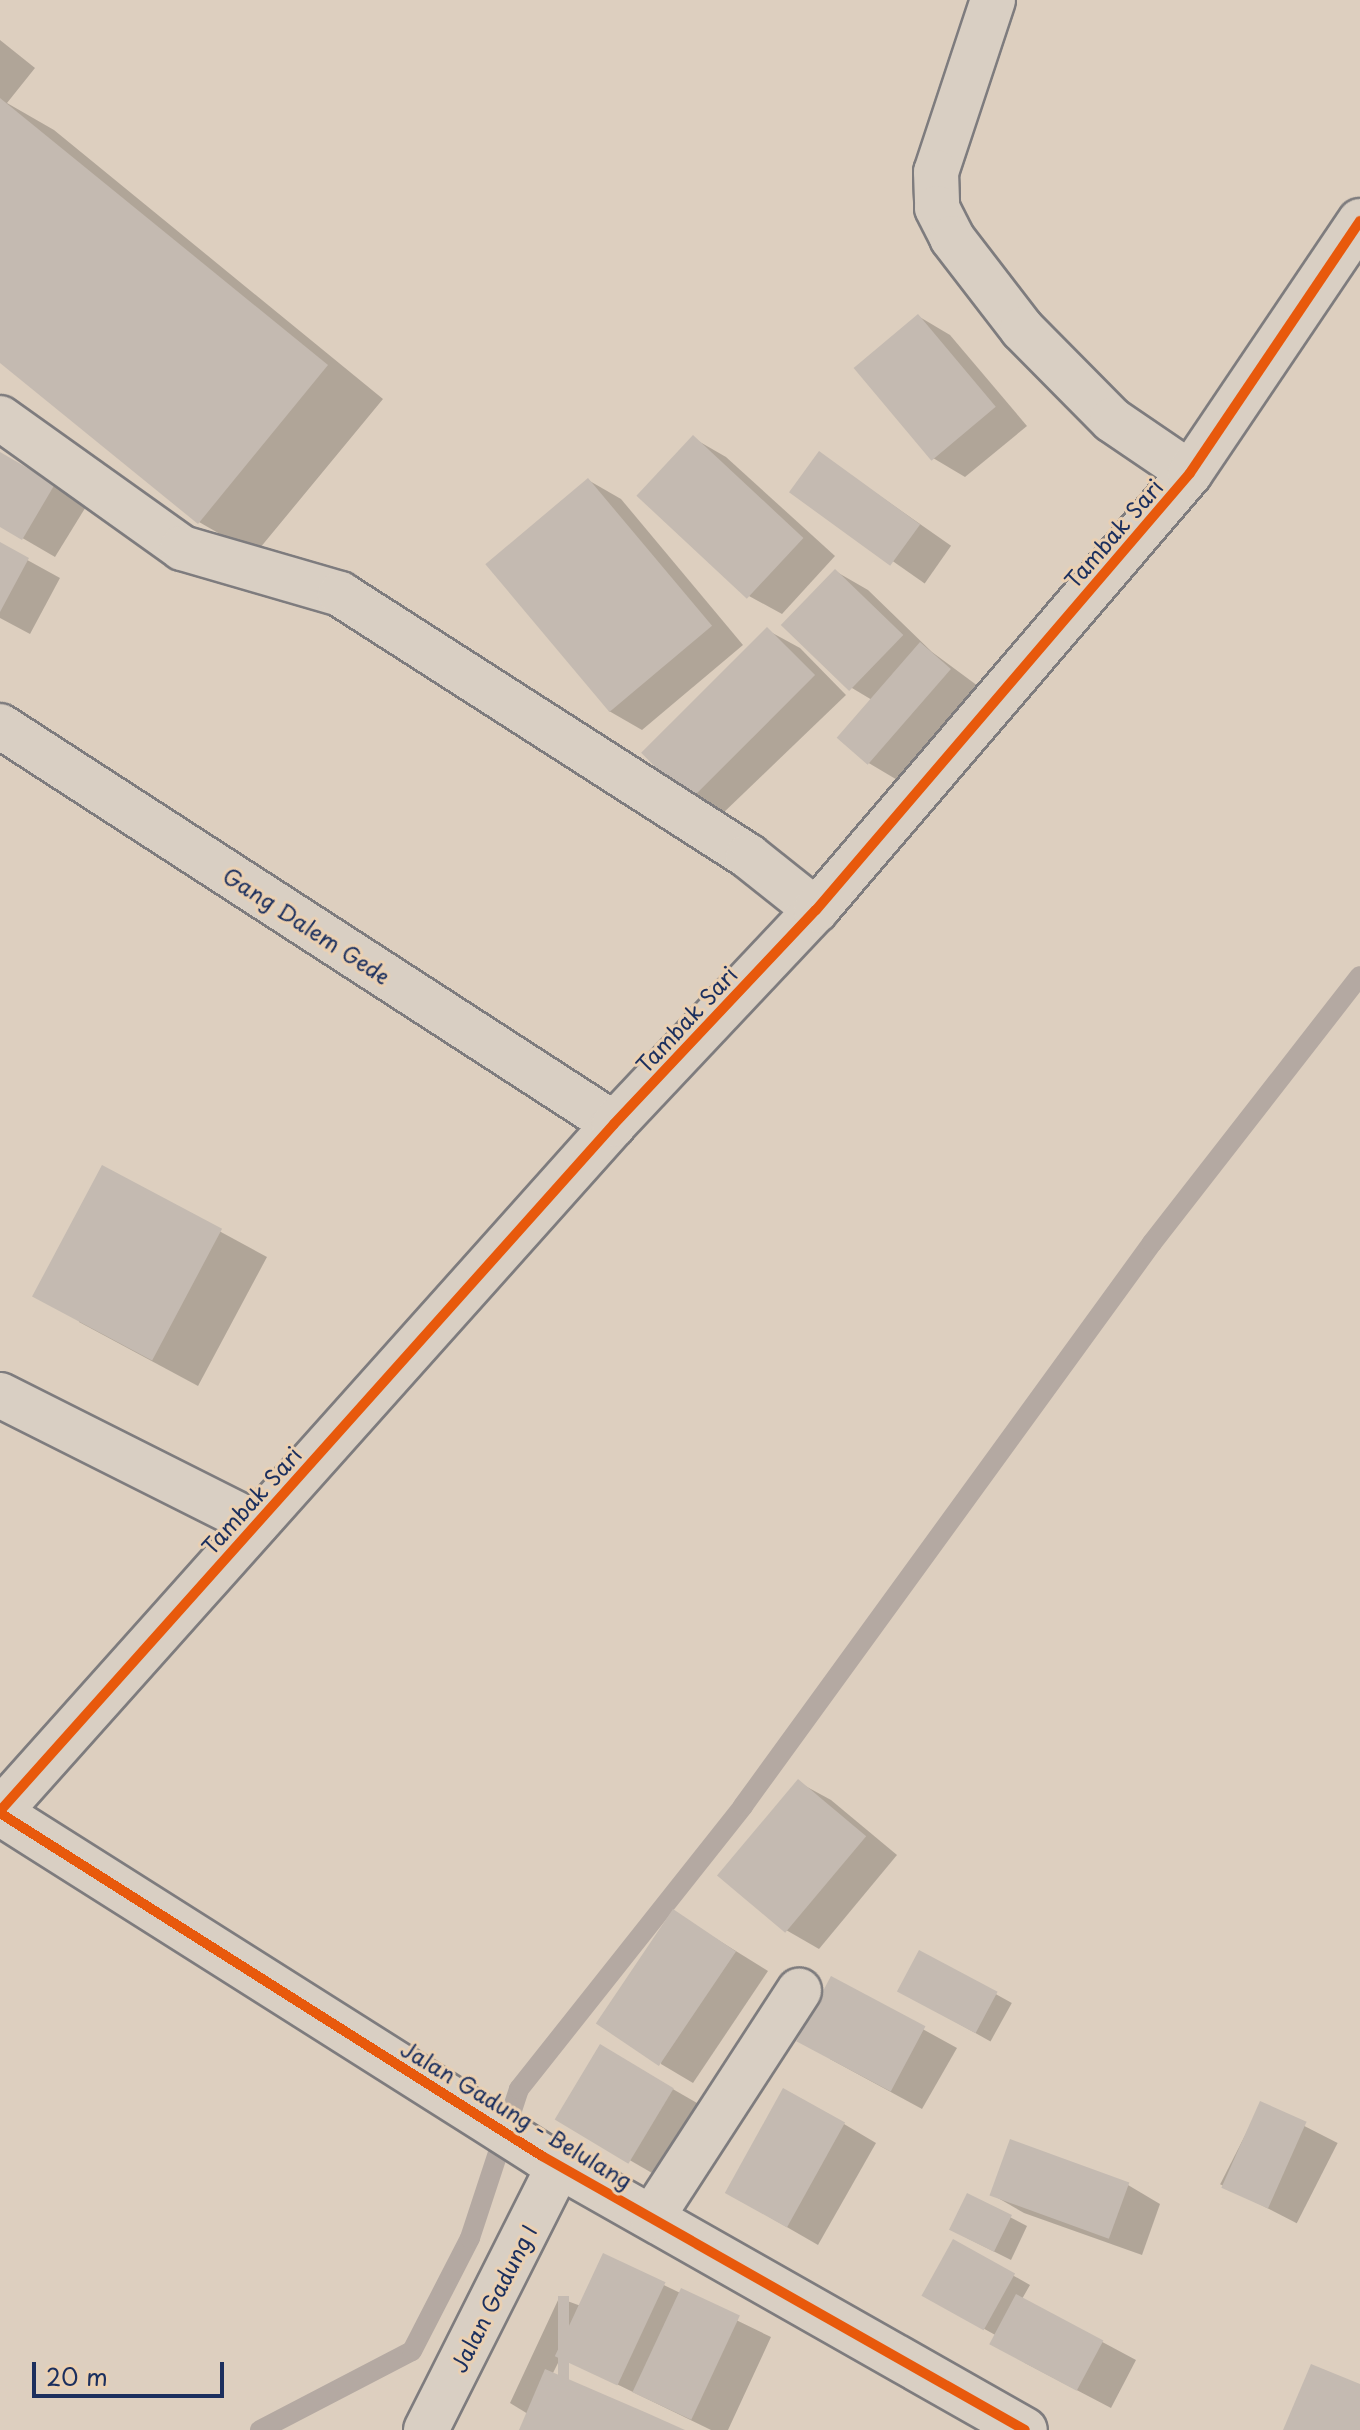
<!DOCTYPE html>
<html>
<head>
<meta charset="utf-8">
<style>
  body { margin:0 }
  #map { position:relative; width:1360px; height:2430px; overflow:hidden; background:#ddcfbf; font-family:"Playpen Sans",sans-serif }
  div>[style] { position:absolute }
  .shadow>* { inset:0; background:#0003; transform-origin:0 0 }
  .stream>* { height:20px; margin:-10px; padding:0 10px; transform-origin:10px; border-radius:10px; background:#b4a9a2 }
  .building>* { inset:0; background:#c4bab1; transform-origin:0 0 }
  .roads { filter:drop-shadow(2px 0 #7e7c7e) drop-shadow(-2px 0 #7e7c7e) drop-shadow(0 2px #7e7c7e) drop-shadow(0 -2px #7e7c7e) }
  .minor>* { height:44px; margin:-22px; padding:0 22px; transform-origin:22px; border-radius:22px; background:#d9cfc3 }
  .cycleway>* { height:10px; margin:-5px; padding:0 5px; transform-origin:5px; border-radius:5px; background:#e8590c }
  span { translate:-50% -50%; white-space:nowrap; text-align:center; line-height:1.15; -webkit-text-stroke:6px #ead0b2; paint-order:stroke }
  .street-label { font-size:22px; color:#1b2f5e }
  .scale { position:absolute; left:32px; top:2362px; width:192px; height:36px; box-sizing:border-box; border:4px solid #1b2f5e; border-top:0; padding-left:10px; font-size:24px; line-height:28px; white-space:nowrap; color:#1b2f5e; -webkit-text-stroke:6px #ead0b2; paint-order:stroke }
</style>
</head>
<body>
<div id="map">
  <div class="shadow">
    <div style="clip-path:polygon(0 40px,35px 68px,7px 103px,54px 130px,383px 399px,255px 554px,199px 522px,0 361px)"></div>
    <div style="clip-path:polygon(918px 316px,950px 335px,1027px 426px,965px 477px,933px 458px)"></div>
    <div style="clip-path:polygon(693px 438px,726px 457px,835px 556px,782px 614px,749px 596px,640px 496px)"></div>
    <div style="clip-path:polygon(0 454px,87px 505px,55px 557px,0 525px)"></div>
    <div style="left:820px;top:454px;width:160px;height:46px;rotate:35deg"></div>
    <div style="clip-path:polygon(588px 480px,621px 499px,743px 645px,642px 730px,609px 711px)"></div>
    <div style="clip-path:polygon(0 545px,60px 578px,30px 634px,0 618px)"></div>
    <div style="clip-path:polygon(835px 571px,868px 590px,932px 652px,982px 689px,899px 781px,867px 762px,872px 700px,852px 688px)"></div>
    <div style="clip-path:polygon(767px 630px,800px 648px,846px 695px,720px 816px,688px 797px)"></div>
    <div style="clip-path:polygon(103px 1168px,267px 1257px,198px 1386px,79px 1322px)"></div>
    <div style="clip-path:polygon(798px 1782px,831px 1800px,897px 1855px,819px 1949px,786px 1930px,719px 1875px)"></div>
    <div style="clip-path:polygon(673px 1912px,768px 1971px,693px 2083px,661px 2064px)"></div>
    <div style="left:920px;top:1952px;width:105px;height:44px;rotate:29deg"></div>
    <div style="clip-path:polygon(832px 1979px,957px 2048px,922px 2109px,830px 2059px)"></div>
    <div style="left:600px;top:2047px;width:121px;height:83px;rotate:30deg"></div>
    <div style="left:1261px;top:2104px;width:86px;height:90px;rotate:27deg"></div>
    <div style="clip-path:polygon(844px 2124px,876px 2143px,818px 2245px,726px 2192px)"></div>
    <div style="clip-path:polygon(1128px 2185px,1160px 2204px,1142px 2255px,1024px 2213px,991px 2194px)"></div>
    <div style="clip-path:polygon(967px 2195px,1027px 2226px,1011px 2260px,967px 2238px)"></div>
    <div style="clip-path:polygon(954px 2242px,1030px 2285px,1022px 2299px,1136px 2360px,1111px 2408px,1025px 2363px,997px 2336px,924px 2295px)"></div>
    <div style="clip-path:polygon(604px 2256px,771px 2337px,728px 2430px,711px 2430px,561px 2357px,552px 2375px,680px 2430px,523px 2430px,528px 2414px,510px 2403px,559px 2298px,581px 2306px)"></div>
  </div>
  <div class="stream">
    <div style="left:260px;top:2430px;width:171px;rotate:-27.5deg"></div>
    <div style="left:412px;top:2351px;width:127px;rotate:-62.8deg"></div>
    <div style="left:470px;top:2238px;width:157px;rotate:-71.8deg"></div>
    <div style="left:519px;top:2089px;width:361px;rotate:-51.6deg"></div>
    <div style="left:743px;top:1806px;width:696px;rotate:-54deg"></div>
    <div style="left:1152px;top:1243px;width:338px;rotate:-52.1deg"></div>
  </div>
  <div class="building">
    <div style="clip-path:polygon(0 98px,328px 365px,198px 524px,0 363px)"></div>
    <div style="left:918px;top:314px;width:121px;height:84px;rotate:50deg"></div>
    <div style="left:693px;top:435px;width:151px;height:83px;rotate:43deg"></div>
    <div style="left:819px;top:451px;width:125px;height:51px;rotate:36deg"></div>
    <div style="clip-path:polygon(0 452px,55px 484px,22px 540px,0 527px)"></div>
    <div style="left:588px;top:478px;width:193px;height:134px;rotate:50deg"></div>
    <div style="clip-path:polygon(0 542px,29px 558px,0 612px)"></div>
    <div style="left:835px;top:569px;width:95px;height:78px;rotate:44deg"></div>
    <div style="left:767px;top:627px;width:68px;height:178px;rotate:45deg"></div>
    <div style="left:920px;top:642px;width:41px;height:127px;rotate:41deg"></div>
    <div style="left:102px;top:1165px;width:136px;height:149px;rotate:28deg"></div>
    <div style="left:798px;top:1779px;width:89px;height:126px;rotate:40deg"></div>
    <div style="left:673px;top:1909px;width:76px;height:138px;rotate:34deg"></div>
    <div style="left:919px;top:1950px;width:89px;height:47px;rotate:28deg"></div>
    <div style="left:831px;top:1976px;width:107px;height:74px;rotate:28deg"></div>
    <div style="left:600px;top:2044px;width:86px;height:88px;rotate:31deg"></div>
    <div style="left:783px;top:2088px;width:71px;height:120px;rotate:29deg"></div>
    <div style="left:1260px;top:2101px;width:51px;height:95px;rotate:24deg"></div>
    <div style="left:1010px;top:2139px;width:127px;height:60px;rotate:20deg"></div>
    <div style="left:967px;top:2193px;width:50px;height:41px;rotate:26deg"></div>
    <div style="left:953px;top:2239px;width:71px;height:65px;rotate:29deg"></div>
    <div style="left:603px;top:2253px;width:69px;height:114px;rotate:25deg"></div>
    <div style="left:681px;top:2288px;width:65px;height:115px;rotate:25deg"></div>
    <div style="left:1016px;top:2294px;width:99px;height:57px;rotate:28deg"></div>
    <div style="left:558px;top:2296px;width:11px;height:119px"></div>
    <div style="clip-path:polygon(1311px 2364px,1360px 2384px,1360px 2430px,1283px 2430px)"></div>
    <div style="clip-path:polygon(545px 2369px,647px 2413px,685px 2430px,519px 2430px)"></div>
  </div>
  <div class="roads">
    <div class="minor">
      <div style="left:993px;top:0;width:181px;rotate:108.3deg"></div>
      <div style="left:936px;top:172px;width:36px;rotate:88deg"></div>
      <div style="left:937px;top:208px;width:34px;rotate:63deg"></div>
      <div style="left:952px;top:238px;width:115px;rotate:52.4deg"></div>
      <div style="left:1022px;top:329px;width:128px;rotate:45.3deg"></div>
      <div style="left:1112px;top:420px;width:94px;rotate:34.2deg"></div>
      <div style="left:0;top:418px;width:224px;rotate:35.5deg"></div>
      <div style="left:182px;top:548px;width:165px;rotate:16.2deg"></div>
      <div style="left:340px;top:594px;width:485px;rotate:32.7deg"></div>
      <div style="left:748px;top:856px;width:87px;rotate:38.5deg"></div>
      <div style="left:0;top:726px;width:732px;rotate:32.95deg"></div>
      <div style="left:0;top:1395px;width:287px;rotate:26.7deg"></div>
      <div style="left:0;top:1811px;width:921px;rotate:-48.21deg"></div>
      <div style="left:614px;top:1124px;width:294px;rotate:-46.7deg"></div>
      <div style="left:816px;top:910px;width:575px;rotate:-49.44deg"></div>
      <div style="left:1190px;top:473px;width:304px;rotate:-56deg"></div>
      <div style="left:0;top:1813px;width:641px;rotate:32.33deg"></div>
      <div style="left:542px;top:2156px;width:555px;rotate:29.57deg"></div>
      <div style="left:652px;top:2217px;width:270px;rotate:-57deg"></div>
      <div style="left:426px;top:2430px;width:296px;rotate:-63.3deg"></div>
    </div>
  </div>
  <div class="cycleway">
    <div style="left:0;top:1811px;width:921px;rotate:-48.21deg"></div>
    <div style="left:614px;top:1124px;width:294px;rotate:-46.7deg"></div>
    <div style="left:816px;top:910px;width:575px;rotate:-49.44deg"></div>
    <div style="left:1190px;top:473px;width:304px;rotate:-56deg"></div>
    <div style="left:0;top:1813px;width:641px;rotate:32.33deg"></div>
    <div style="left:542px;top:2156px;width:555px;rotate:29.57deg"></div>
  </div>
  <div class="street-label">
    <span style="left:1113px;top:533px;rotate:-49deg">Tambak Sari</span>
    <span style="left:307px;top:925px;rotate:33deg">Gang Dalem Gede</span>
    <span style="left:686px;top:1019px;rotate:-47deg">Tambak Sari</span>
    <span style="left:251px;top:1500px;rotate:-48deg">Tambak Sari</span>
    <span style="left:517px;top:2114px;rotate:31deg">Jalan Gadung - Belulang</span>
    <span style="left:493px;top:2298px;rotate:-63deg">Jalan Gadung I</span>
  </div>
  <div class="scale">20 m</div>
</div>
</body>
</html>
